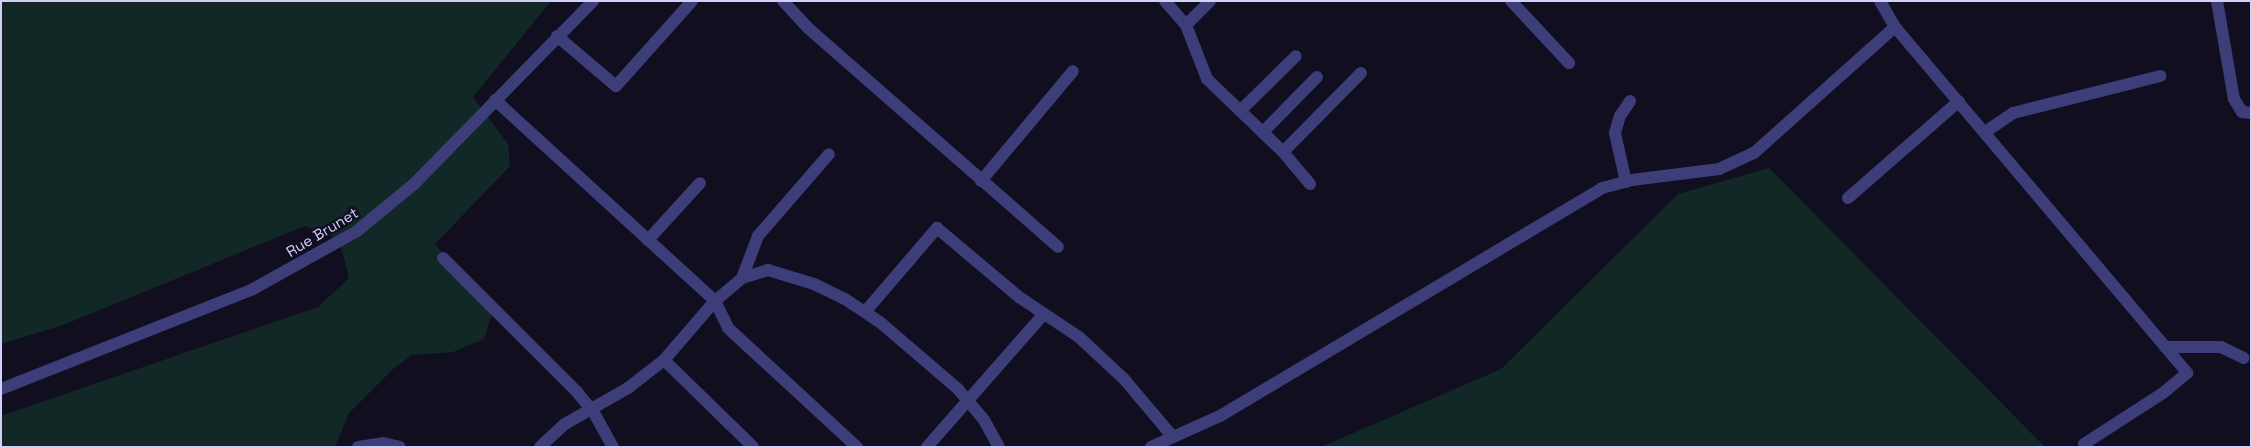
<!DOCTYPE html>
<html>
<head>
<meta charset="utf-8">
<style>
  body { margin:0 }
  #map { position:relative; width:2252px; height:448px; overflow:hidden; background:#100e1f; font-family:"Space Grotesk",sans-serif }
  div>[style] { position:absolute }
  .green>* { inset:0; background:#122827 }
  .minor>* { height:12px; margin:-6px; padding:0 6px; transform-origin:6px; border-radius:6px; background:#3d3d7a }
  span { translate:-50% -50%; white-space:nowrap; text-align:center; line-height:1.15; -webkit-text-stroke:4.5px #100e1f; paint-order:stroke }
  .street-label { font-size:15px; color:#d3cffb }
  .frame { position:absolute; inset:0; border:2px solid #d3cffb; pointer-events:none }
</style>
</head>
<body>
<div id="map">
  <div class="green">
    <div style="clip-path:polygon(1px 1px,551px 1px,473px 97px,508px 144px,510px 166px,435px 244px,492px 314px,484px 339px,453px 352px,412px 355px,393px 369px,349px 413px,335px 447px,1px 447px,1px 416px,318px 307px,349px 278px,339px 239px,305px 226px,63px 325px,1px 344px)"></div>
    <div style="clip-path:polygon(1769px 168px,2045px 447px,1321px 447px,1501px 369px,1678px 194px)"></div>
  </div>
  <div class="minor">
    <div style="left:783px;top:1px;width:37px;rotate:47deg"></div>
    <div style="left:808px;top:28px;width:332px;rotate:41.2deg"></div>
    <div style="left:1165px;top:1px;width:32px;rotate:49deg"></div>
    <div style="left:1186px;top:25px;width:58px;rotate:68.7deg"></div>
    <div style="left:1207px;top:79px;width:105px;rotate:43.8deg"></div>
    <div style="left:1283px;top:152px;width:42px;rotate:49.8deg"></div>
    <div style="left:1511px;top:1px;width:85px;rotate:46.9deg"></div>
    <div style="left:1880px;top:1px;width:30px;rotate:60deg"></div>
    <div style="left:1895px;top:27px;width:453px;rotate:49.8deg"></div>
    <div style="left:2187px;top:373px;width:31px;rotate:140deg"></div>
    <div style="left:2163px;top:393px;width:94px;rotate:147.2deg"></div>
    <div style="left:2217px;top:1px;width:99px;rotate:80.2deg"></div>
    <div style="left:2234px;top:99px;width:15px;rotate:58deg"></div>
    <div style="left:2242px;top:112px;width:9px;rotate:6deg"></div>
    <div style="left:1186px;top:25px;width:34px;rotate:-45deg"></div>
    <div style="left:557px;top:36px;width:77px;rotate:40.3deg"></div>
    <div style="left:616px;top:86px;width:114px;rotate:-48.2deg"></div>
    <div style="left:495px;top:100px;width:298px;rotate:42.4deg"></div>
    <div style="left:715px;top:301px;width:30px;rotate:64deg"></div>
    <div style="left:728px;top:328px;width:176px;rotate:42.7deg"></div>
    <div style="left:1240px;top:111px;width:78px;rotate:-44.5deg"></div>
    <div style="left:1263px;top:132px;width:77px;rotate:-45.5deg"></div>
    <div style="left:1985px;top:132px;width:34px;rotate:-34deg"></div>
    <div style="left:2013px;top:113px;width:152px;rotate:-14.1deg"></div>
    <div style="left:1283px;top:152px;width:111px;rotate:-45.4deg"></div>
    <div style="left:981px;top:181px;width:143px;rotate:-50.1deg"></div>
    <div style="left:1626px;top:182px;width:50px;rotate:-102.7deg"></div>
    <div style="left:1615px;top:133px;width:18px;rotate:-74deg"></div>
    <div style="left:1620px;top:116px;width:18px;rotate:-56deg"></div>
    <div style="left:1848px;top:198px;width:147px;rotate:-41.1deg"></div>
    <div style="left:648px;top:240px;width:77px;rotate:-47.6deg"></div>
    <div style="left:443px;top:258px;width:190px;rotate:45deg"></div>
    <div style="left:577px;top:392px;width:27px;rotate:51deg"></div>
    <div style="left:594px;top:413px;width:39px;rotate:61deg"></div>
    <div style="left:742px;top:278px;width:45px;rotate:-69.1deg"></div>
    <div style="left:758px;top:236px;width:108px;rotate:-49.1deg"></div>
    <div style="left:865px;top:312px;width:111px;rotate:-49.4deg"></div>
    <div style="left:937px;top:228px;width:107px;rotate:40.1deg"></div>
    <div style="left:1019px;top:297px;width:72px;rotate:33.7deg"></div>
    <div style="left:1079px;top:337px;width:62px;rotate:43deg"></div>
    <div style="left:1124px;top:379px;width:76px;rotate:49.8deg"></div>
    <div style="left:2165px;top:347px;width:56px"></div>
    <div style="left:2221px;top:347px;width:25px;rotate:26deg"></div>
    <div style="left:664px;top:360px;width:124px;rotate:44.3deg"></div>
    <div style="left:1px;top:389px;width:271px;rotate:-21.6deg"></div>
    <div style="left:253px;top:289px;width:119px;rotate:-29.1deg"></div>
    <div style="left:357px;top:231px;width:74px;rotate:-39.5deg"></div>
    <div style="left:414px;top:184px;width:256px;rotate:-45.6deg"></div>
    <div style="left:358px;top:447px;width:25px;rotate:-9deg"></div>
    <div style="left:383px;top:443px;width:17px;rotate:13deg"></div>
    <div style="left:540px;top:447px;width:34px;rotate:-43deg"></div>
    <div style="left:565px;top:424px;width:73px;rotate:-29.7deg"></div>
    <div style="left:628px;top:388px;width:46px;rotate:-37.9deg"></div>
    <div style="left:664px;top:360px;width:78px;rotate:-49.2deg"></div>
    <div style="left:715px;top:301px;width:35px;rotate:-40deg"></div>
    <div style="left:742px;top:278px;width:27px;rotate:-17deg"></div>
    <div style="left:768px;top:270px;width:48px;rotate:16.9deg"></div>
    <div style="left:814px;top:284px;width:34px;rotate:26deg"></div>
    <div style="left:845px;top:299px;width:43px;rotate:33.7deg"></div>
    <div style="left:881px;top:323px;width:101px;rotate:40.6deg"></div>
    <div style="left:958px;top:389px;width:40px;rotate:50deg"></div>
    <div style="left:984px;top:420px;width:31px;rotate:61deg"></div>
    <div style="left:927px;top:447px;width:177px;rotate:-48.7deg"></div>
    <div style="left:1151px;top:447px;width:76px;rotate:-24.2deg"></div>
    <div style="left:1220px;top:416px;width:445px;rotate:-30.8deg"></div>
    <div style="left:1602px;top:188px;width:31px;rotate:-15deg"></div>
    <div style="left:1632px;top:180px;width:88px;rotate:-7.2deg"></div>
    <div style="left:1719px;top:169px;width:38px;rotate:-25deg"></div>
    <div style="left:1754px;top:153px;width:189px;rotate:-41.8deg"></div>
  </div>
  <div class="street-label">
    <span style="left:322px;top:232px;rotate:-31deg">Rue Brunet</span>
  </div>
  <div class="frame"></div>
</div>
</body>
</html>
